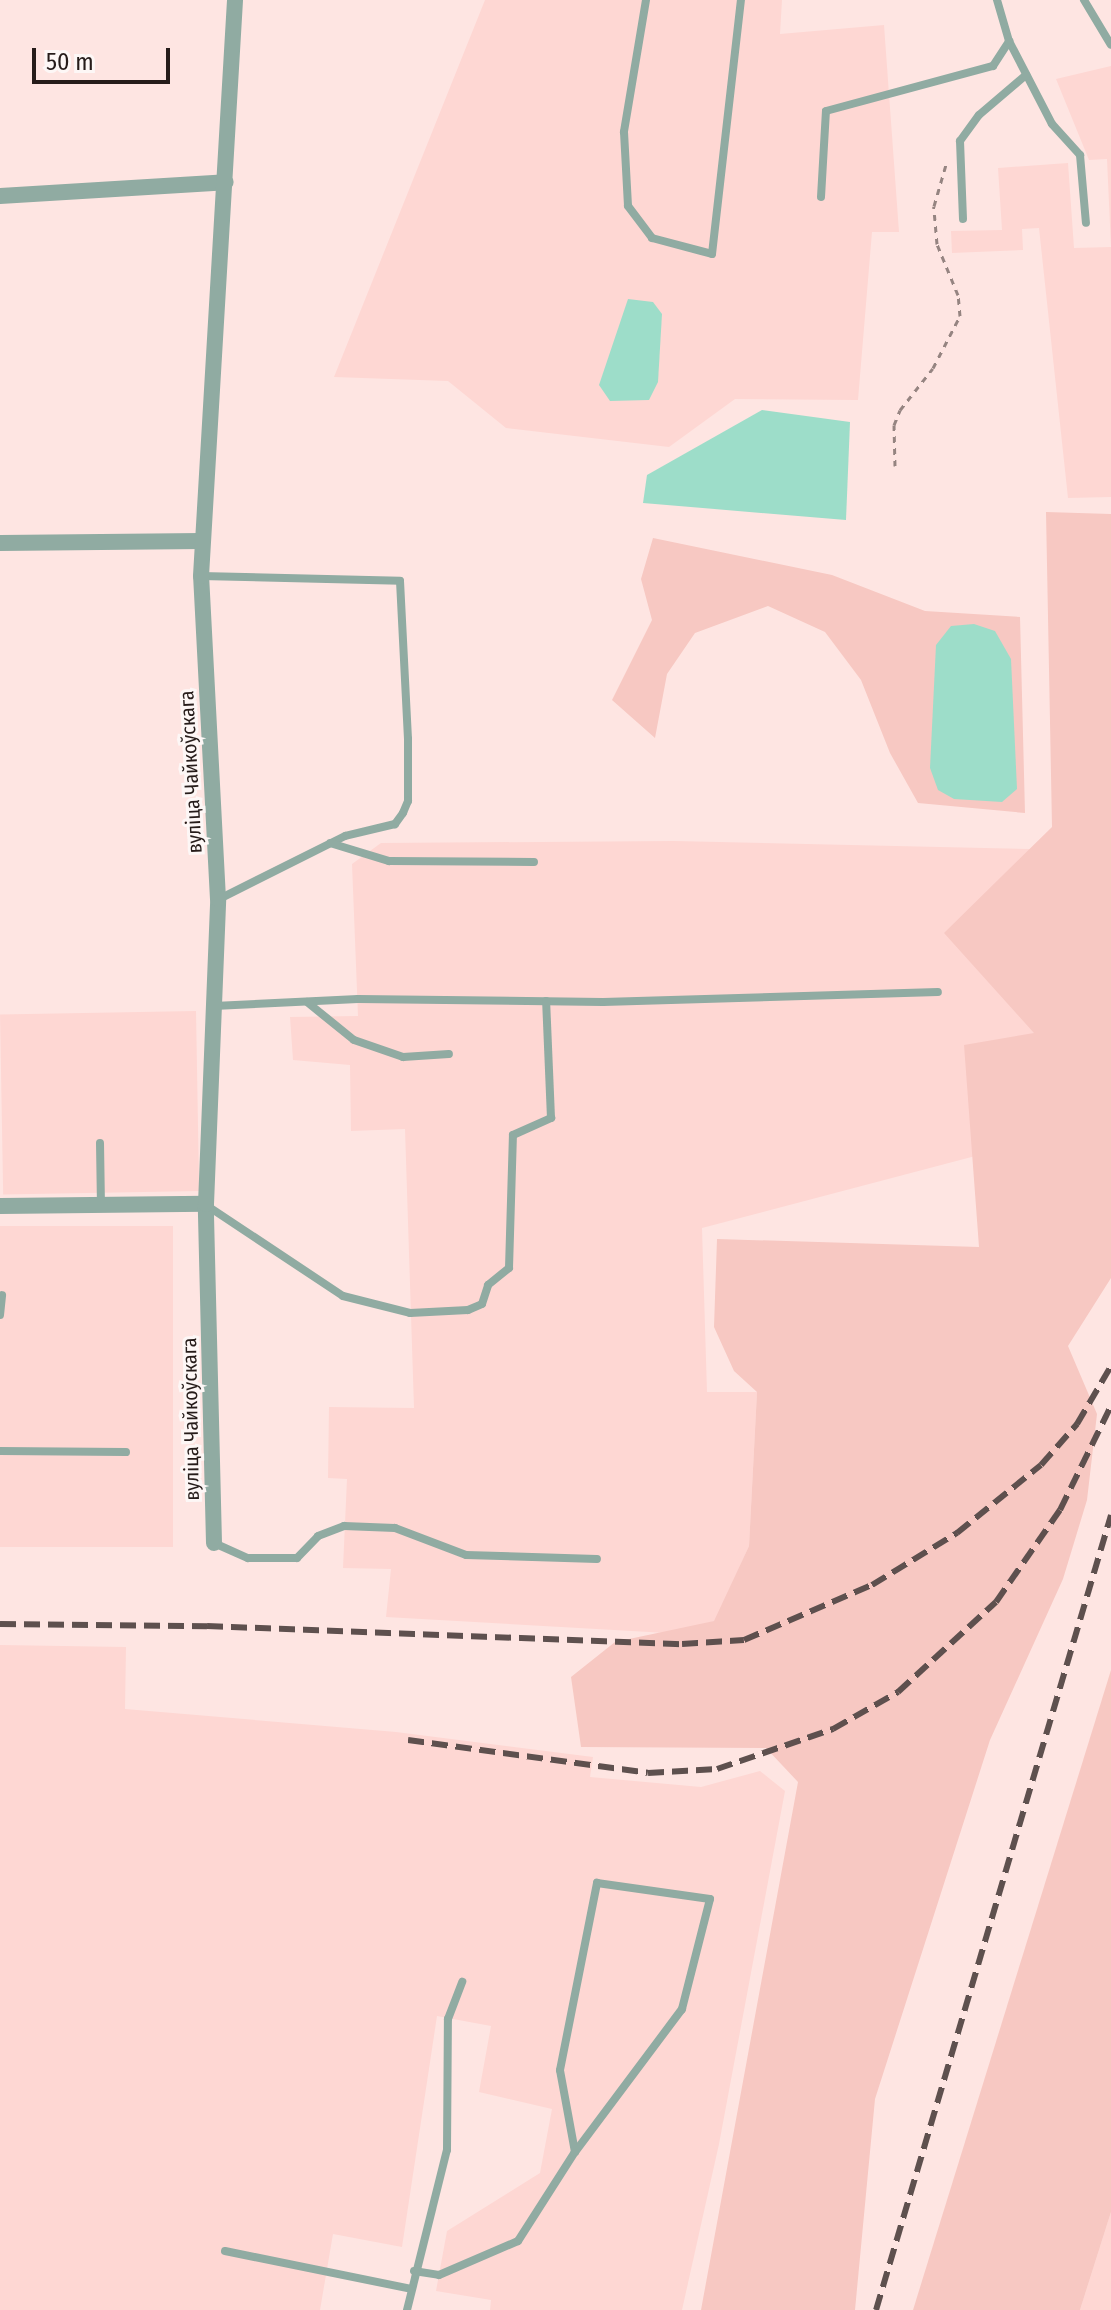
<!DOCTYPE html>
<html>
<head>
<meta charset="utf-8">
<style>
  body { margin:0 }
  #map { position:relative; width:1111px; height:2310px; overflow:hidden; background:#fee5e2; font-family:"Fira Sans Condensed",sans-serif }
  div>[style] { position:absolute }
  .built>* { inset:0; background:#fed7d3; transform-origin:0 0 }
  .green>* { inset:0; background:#f7c8c2 }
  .water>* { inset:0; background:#9dddc9 }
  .path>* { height:3px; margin-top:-1.5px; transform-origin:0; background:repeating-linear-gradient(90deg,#958481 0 6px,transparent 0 12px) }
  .lane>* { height:8px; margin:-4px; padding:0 4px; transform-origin:4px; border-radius:4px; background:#90aba2 }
  .street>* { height:16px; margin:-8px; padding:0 8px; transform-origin:8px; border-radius:8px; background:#90aba2 }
  .rail>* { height:6px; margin-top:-3px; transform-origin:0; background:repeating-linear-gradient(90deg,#5e504e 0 16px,transparent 0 24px) }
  span { translate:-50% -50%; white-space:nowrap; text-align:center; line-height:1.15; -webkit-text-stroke:6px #fdf7f6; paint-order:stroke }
  .street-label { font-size:20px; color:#261c1a }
  .scale { position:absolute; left:32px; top:48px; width:138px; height:36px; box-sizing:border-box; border:4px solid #261c1a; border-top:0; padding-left:10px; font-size:24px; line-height:28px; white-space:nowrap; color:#261c1a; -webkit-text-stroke:6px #fdf7f6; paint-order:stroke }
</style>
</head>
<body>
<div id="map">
  <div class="built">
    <div style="clip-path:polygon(485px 0,782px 0,780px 34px,884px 25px,899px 232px,872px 232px,858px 400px,735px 399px,669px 447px,506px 428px,448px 381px,334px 377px)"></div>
    <div style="clip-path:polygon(1111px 66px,1111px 497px,1068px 498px,1039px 228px,1022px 229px,1023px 250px,952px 253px,951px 231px,1002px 230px,998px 168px,1068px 163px,1074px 248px,1111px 247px,1107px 159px,1089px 160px,1056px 79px)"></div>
    <div style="clip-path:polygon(674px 841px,1030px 849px,1035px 1033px,1028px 1142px,702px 1228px,707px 1392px,757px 1392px,749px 1546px,715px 1621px,667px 1633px,386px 1617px,391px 1569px,343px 1568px,347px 1479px,328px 1478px,329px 1407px,414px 1408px,405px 1129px,351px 1131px,350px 1065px,293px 1060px,290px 1017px,358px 1016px,352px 864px,381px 843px)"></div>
    <div style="left:196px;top:1011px;width:180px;height:196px;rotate:89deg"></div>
    <div style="left:0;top:1226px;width:173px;height:321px"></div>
    <div style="clip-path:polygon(0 1645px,126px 1647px,125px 1709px,396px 1732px,593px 1757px,590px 1777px,701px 1787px,760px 1771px,785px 1791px,719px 2144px,682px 2310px,490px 2310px,491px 2300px,436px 2291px,447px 2231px,540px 2173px,552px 2109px,479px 2092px,491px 2026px,437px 2016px,402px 2247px,333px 2234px,320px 2310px,0 2310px)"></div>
    <div style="clip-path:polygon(1111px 2212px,1111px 2310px,1080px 2310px)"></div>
  </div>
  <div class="green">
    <div style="clip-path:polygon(1046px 512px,1111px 514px,1111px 1278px,1068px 1346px,1097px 1414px,1087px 1500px,1063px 1579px,990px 1740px,875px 2099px,855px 2310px,701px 2310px,798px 1782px,766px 1748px,581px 1747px,571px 1677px,615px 1642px,714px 1621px,749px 1546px,757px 1392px,734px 1371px,714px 1327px,717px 1239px,979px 1247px,964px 1045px,1034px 1033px,944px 933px,1052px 827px)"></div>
    <div style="clip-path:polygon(653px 538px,832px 575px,925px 611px,1020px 617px,1025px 813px,918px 803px,890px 753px,861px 680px,825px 632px,768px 606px,695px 633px,667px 674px,655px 738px,612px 700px,652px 620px,641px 579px)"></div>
    <div style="clip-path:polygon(1111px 1670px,1111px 2212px,1080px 2310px,913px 2310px)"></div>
  </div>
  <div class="water">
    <div style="clip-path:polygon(628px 299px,653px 302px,662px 314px,658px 382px,649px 400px,610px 401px,599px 385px)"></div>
    <div style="clip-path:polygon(762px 410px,850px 422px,846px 520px,643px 503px,647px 475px)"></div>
    <div style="clip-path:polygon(974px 624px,995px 631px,1011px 659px,1017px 789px,1002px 802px,954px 799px,938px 790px,930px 768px,936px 645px,951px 626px)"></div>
  </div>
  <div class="path">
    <div style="left:895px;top:466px;width:41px;rotate:-91.4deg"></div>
    <div style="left:894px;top:425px;width:16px;rotate:-68deg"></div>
    <div style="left:900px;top:410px;width:53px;rotate:-51.8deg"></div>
    <div style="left:933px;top:368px;width:59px;rotate:-62.6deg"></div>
    <div style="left:960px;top:316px;width:21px;rotate:-95deg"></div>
    <div style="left:958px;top:295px;width:55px;rotate:-112.4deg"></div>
    <div style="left:937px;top:244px;width:38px;rotate:-95deg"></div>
    <div style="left:934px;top:206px;width:47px;rotate:-73.9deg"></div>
  </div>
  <div class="lane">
    <div style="left:646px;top:0;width:134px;rotate:99.5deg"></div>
    <div style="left:624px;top:132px;width:74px;rotate:86.9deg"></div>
    <div style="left:628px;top:206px;width:40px;rotate:53deg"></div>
    <div style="left:652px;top:238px;width:62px;rotate:14.9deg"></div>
    <div style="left:712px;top:254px;width:256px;rotate:-83.5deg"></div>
    <div style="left:1084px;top:0;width:52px;rotate:59deg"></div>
    <div style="left:1009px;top:41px;width:93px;rotate:62.6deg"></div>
    <div style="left:1052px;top:124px;width:42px;rotate:47.9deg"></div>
    <div style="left:1080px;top:155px;width:68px;rotate:85deg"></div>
    <div style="left:821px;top:197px;width:86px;rotate:-86.7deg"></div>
    <div style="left:826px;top:111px;width:173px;rotate:-15.1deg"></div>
    <div style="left:993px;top:66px;width:30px;rotate:-57deg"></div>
    <div style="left:1009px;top:41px;width:43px;rotate:-106.3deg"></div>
    <div style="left:963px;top:219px;width:78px;rotate:-92.2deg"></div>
    <div style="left:960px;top:141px;width:32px;rotate:-54deg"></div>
    <div style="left:979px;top:115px;width:62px;rotate:-40.4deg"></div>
    <div style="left:201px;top:576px;width:199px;rotate:1.4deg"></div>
    <div style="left:400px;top:581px;width:158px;rotate:87.1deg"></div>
    <div style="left:408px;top:739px;width:62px;rotate:90deg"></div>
    <div style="left:408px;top:801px;width:13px;rotate:113deg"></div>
    <div style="left:403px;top:813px;width:14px;rotate:126deg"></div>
    <div style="left:395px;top:824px;width:51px;rotate:166.5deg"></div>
    <div style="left:345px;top:836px;width:141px;rotate:153.4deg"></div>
    <div style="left:330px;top:843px;width:62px;rotate:17deg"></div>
    <div style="left:389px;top:861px;width:145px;rotate:0.4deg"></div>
    <div style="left:307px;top:1002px;width:60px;rotate:39deg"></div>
    <div style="left:354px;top:1040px;width:52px;rotate:19.1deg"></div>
    <div style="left:403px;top:1057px;width:46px;rotate:-3.7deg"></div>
    <div style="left:214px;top:1006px;width:144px;rotate:-2.8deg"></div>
    <div style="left:358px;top:999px;width:245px;rotate:0.7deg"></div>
    <div style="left:603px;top:1002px;width:335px;rotate:-1.7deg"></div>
    <div style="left:100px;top:1143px;width:62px;rotate:89.1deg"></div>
    <div style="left:206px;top:1205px;width:164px;rotate:33.6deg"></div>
    <div style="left:343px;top:1296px;width:69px;rotate:14.2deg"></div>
    <div style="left:410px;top:1313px;width:58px;rotate:-3deg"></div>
    <div style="left:468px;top:1310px;width:15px;rotate:-23deg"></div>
    <div style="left:482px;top:1304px;width:20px;rotate:-72deg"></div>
    <div style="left:488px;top:1285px;width:27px;rotate:-39deg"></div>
    <div style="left:509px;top:1268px;width:133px;rotate:-88.3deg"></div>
    <div style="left:513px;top:1135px;width:42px;rotate:-24.1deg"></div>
    <div style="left:551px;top:1118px;width:117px;rotate:-92.4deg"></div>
    <div style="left:0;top:1315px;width:20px;rotate:-84deg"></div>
    <div style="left:0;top:1451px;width:126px;rotate:0.5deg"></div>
    <div style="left:214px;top:1543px;width:37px;rotate:24deg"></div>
    <div style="left:248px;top:1558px;width:49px"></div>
    <div style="left:297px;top:1558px;width:30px;rotate:-46deg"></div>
    <div style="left:318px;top:1536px;width:28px;rotate:-21deg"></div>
    <div style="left:344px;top:1526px;width:51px;rotate:2.2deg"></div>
    <div style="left:395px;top:1528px;width:76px;rotate:20.8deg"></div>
    <div style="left:466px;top:1555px;width:131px;rotate:1.7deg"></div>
    <div style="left:225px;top:2251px;width:190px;rotate:11.5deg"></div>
    <div style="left:414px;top:2271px;width:25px;rotate:9deg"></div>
    <div style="left:439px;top:2275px;width:86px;rotate:-23.3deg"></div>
    <div style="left:518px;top:2241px;width:106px;rotate:-57.4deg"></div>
    <div style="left:575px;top:2152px;width:83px;rotate:-100.4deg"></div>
    <div style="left:560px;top:2070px;width:191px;rotate:-78.8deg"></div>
    <div style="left:597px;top:1883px;width:114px;rotate:8.1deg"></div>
    <div style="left:710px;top:1899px;width:114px;rotate:104.3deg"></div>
    <div style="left:682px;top:2009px;width:179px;rotate:126.8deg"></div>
    <div style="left:407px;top:2310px;width:165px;rotate:-76deg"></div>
    <div style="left:447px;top:2150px;width:131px;rotate:-89.6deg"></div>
    <div style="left:448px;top:2019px;width:40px;rotate:-69deg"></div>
  </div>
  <div class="street">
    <div style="left:0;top:196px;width:226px;rotate:-3.5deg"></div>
    <div style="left:0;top:543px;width:202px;rotate:-0.6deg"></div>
    <div style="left:0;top:1206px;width:206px;rotate:-0.6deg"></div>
    <div style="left:214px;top:1543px;width:339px;rotate:-91.4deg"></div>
    <div style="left:206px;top:1204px;width:305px;rotate:-87.7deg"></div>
    <div style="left:218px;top:899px;width:323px;rotate:-93deg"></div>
    <div style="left:201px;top:576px;width:577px;rotate:-86.62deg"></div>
  </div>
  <div class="rail">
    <div style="left:0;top:1624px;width:207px;rotate:0.6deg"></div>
    <div style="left:207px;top:1626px;width:475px;rotate:2.2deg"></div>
    <div style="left:682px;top:1644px;width:62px;rotate:-3.7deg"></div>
    <div style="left:744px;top:1640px;width:139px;rotate:-23.3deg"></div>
    <div style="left:872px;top:1585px;width:100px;rotate:-31.5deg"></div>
    <div style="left:957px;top:1533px;width:108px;rotate:-39deg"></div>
    <div style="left:1041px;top:1465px;width:55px;rotate:-48.7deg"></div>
    <div style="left:1077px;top:1424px;width:67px;rotate:-59.6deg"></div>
    <div style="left:408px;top:1740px;width:242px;rotate:7.8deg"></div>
    <div style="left:648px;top:1773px;width:69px;rotate:-3.3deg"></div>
    <div style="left:717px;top:1769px;width:123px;rotate:-19deg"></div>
    <div style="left:833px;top:1729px;width:75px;rotate:-29.6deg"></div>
    <div style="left:898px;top:1692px;width:133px;rotate:-42.6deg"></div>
    <div style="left:996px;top:1602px;width:112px;rotate:-55.2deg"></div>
    <div style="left:1060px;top:1510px;width:116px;rotate:-63.9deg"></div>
    <div style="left:876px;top:2310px;width:829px;rotate:-73.53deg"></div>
  </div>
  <div class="street-label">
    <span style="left:191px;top:772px;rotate:-93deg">вуліца Чайкоўскага</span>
    <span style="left:191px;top:1419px;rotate:-91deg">вуліца Чайкоўскага</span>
  </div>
  <div class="scale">50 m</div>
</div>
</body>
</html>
